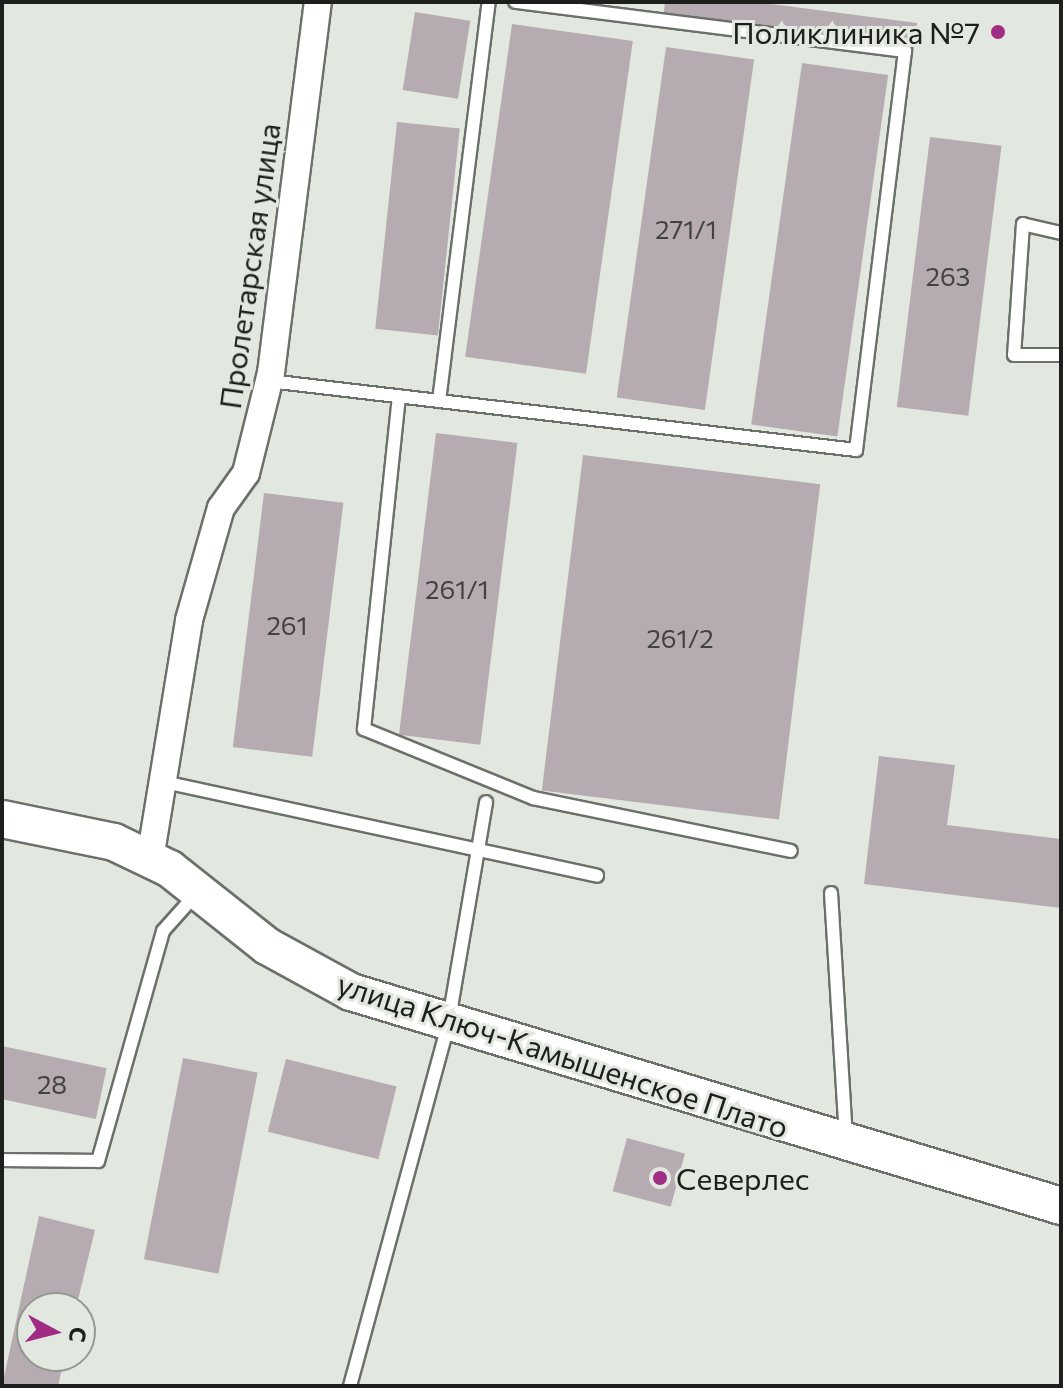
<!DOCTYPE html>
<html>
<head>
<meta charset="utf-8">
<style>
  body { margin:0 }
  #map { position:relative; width:1063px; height:1388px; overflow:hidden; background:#e2e8e0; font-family:Commissioner,sans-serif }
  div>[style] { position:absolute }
  .building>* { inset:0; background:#b5abb1; transform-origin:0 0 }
  .roads { filter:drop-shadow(2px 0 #6b7069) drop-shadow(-2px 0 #6b7069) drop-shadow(0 2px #6b7069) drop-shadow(0 -2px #6b7069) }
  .service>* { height:12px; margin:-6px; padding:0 6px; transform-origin:6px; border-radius:6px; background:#fff }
  .minor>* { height:26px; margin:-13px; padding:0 13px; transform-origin:13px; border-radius:13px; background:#fff }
  .secondary>* { height:36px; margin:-18px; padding:0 18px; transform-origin:18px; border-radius:18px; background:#fff }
  .dots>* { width:22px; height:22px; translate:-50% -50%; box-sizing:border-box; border:4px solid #e2e8e0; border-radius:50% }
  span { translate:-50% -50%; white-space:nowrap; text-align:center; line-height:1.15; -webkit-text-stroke:6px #e2e8e0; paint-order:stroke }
  .number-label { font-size:26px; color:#424241 }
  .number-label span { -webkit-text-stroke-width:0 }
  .poi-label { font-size:30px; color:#1c1f1c }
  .right { translate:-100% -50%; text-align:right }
  .left { translate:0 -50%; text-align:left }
  .street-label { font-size:30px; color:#1c1f1c }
  .frame { position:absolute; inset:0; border:4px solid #1c1f1c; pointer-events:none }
  .north { position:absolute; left:16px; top:1292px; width:80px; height:80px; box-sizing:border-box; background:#e2e8e0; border:2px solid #939892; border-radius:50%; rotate:97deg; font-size:22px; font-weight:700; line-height:32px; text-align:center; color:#1c1f1c }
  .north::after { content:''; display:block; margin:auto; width:28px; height:36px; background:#a12c86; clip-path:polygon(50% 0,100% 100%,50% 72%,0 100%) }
</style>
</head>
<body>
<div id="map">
  <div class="building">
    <div style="clip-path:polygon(665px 2px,756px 2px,917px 23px,913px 52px,663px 19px)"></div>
    <div style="left:415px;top:12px;width:56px;height:79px;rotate:9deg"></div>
    <div style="left:512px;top:24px;width:122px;height:336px;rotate:8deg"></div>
    <div style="left:666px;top:47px;width:89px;height:354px;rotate:8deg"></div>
    <div style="left:802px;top:63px;width:87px;height:365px;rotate:8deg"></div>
    <div style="left:397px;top:122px;width:63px;height:208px;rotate:6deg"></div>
    <div style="left:930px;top:137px;width:72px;height:272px;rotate:7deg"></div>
    <div style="left:436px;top:433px;width:82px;height:304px;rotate:7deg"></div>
    <div style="left:583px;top:455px;width:239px;height:338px;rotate:7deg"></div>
    <div style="left:264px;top:493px;width:80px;height:256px;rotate:7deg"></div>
    <div style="clip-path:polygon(879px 756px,955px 765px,947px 825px,1061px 839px,1061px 908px,864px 884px)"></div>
    <div style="left:2px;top:1046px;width:107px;height:52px;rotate:12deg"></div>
    <div style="left:183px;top:1058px;width:76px;height:205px;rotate:11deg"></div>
    <div style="left:286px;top:1059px;width:114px;height:75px;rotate:14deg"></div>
    <div style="left:627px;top:1138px;width:60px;height:55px;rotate:15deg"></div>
    <div style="clip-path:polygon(39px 1216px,95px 1230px,76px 1308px,32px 1308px,32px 1356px,65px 1356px,58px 1386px,2px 1386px)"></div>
  </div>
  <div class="roads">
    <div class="service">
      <div style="left:1061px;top:233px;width:39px;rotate:-167deg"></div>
      <div style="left:1023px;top:224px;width:131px;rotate:93.9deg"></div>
      <div style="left:1014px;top:355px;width:47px"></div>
      <div style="left:269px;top:381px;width:591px;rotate:6.7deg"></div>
      <div style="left:856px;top:450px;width:402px;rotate:-83deg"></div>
      <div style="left:905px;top:51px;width:393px;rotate:-172.8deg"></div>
      <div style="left:399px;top:396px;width:335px;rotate:96deg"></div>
      <div style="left:364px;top:729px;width:183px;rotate:22.2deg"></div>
      <div style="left:533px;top:798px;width:263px;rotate:11.6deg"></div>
      <div style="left:439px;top:401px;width:402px;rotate:-82.9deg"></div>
      <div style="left:164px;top:782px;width:443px;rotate:12.2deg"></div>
      <div style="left:831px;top:893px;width:245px;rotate:86.5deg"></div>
      <div style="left:2px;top:1160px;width:96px;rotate:0.6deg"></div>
      <div style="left:98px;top:1161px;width:239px;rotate:-74.2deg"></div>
      <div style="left:163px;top:931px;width:50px;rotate:-48.3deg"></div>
      <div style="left:350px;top:1386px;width:374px;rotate:-74.8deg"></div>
      <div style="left:448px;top:1025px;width:226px;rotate:-80.3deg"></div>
    </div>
    <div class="minor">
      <div style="left:150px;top:859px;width:242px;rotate:-80.7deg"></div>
      <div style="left:189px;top:620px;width:116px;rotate:-74.1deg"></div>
      <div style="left:221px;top:508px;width:43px;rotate:-54.5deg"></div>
      <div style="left:246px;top:473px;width:103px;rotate:-76deg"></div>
      <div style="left:271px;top:373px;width:374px;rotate:-82.8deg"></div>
    </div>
    <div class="secondary">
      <div style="left:2px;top:819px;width:114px;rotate:11.6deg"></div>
      <div style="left:114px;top:842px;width:62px;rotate:25.7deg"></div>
      <div style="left:170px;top:869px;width:124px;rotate:38.4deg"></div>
      <div style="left:267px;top:946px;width:96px;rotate:28.7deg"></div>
      <div style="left:351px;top:992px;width:742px;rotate:16.77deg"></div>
    </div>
  </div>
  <div class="dots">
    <div style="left:998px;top:32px;background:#a12c86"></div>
    <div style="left:660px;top:1178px;background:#a12c86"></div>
  </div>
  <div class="number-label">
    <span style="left:686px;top:229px">271/1</span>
    <span style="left:948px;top:276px">263</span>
    <span style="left:457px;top:589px">261/1</span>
    <span style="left:287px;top:625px">261</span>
    <span style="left:680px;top:638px">261/2</span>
    <span style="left:52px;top:1084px">28</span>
  </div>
  <div class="poi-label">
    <span class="right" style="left:980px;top:32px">Поликлиника №7</span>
    <span class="left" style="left:676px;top:1178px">Северлес</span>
  </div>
  <div class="street-label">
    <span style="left:249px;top:266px;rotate:-82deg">Пролетарская улица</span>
    <span style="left:563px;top:1055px;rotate:18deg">улица Ключ-Камышенское Плато</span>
  </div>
  <div class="frame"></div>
  <div class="north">С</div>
</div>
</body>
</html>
